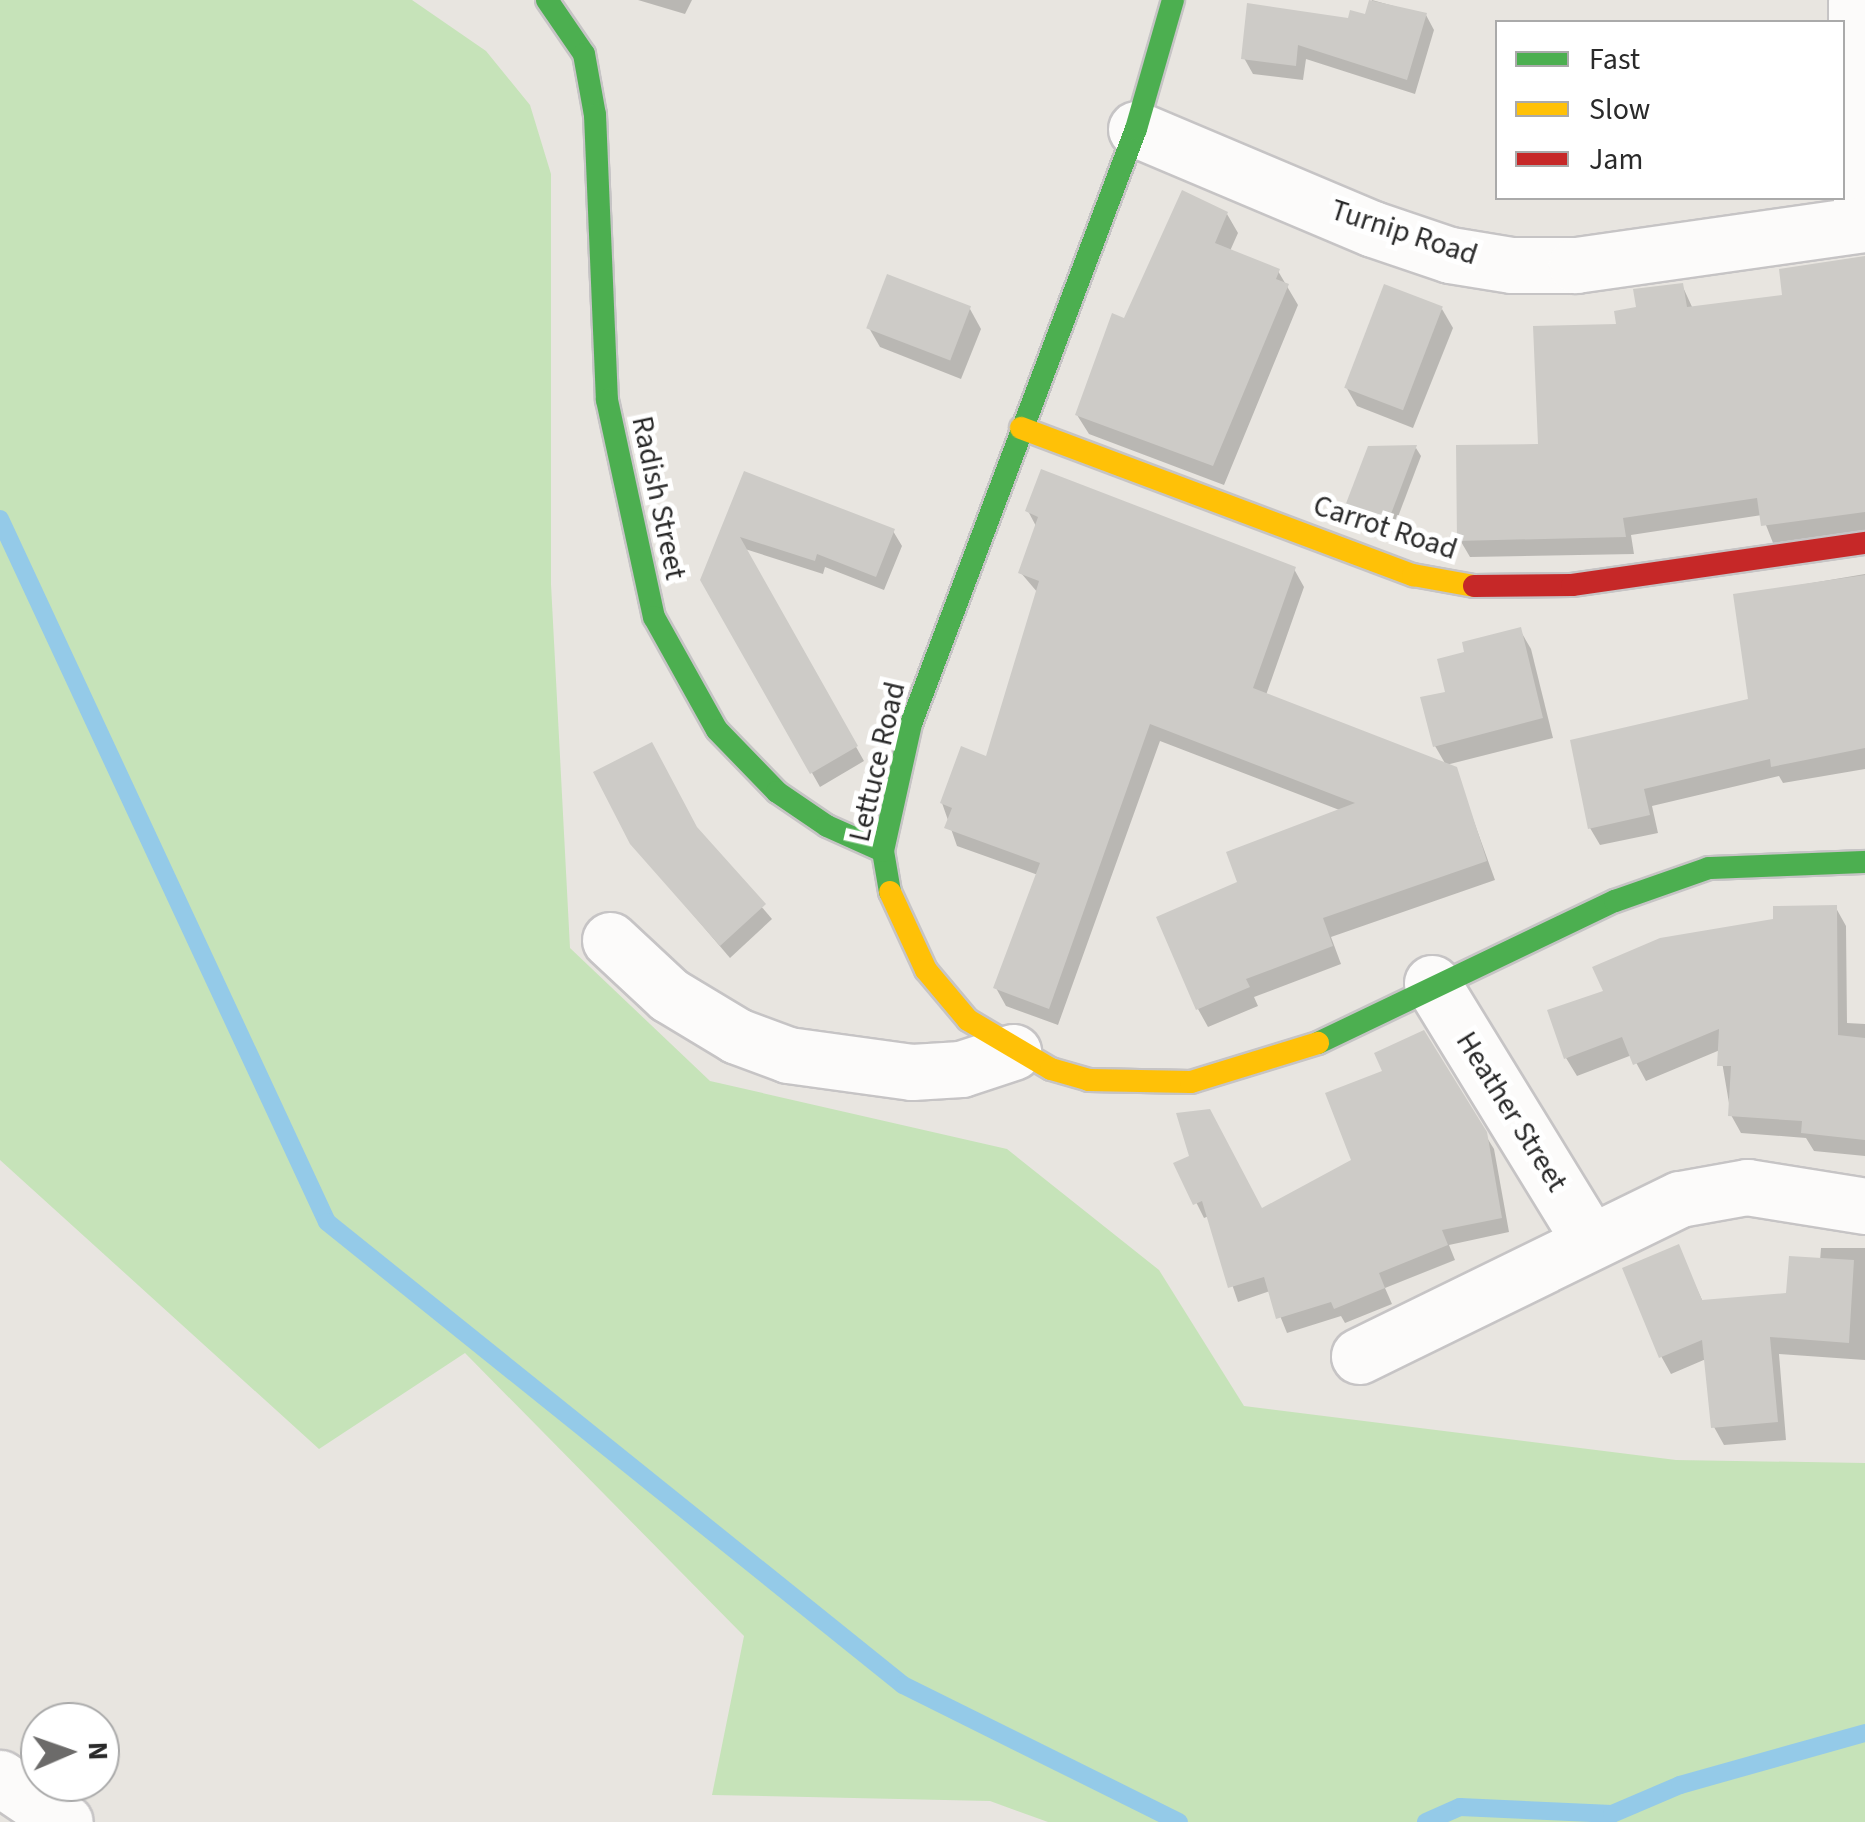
<!DOCTYPE html>
<html>
<head>
<meta charset="utf-8">
<style>
  body { margin:0 }
  #map { position:relative; width:1865px; height:1822px; overflow:hidden; background:#e8e5e0; font-family:"Source Sans 3",sans-serif }
  div>[style] { position:absolute }
  .green>* { inset:0; background:#c6e3b9 }
  .shadow>* { inset:0; background:#0003 }
  .stream>* { height:18px; margin:-9px; padding:0 9px; transform-origin:9px; border-radius:9px; background:#94cae8 }
  .building>* { inset:0; background:#cdcbc7; transform-origin:0 0 }
  .roads { filter:drop-shadow(2px 0 #c6c4c5) drop-shadow(-2px 0 #c6c4c5) drop-shadow(0 2px #c6c4c5) drop-shadow(0 -2px #c6c4c5) }
  .street>* { height:55px; margin:-27.5px; padding:0 27.5px; transform-origin:27.5px; border-radius:27.5px; background:#fcfbfa }
  .fast>* { height:22px; margin:-11px; padding:0 11px; transform-origin:11px; border-radius:11px; background:#4caf50 }
  .slow>* { height:22px; margin:-11px; padding:0 11px; transform-origin:11px; border-radius:11px; background:#ffc107 }
  .jam>* { height:22px; margin:-11px; padding:0 11px; transform-origin:11px; border-radius:11px; background:#c62828 }
  span { translate:-50% -50%; white-space:nowrap; text-align:center; line-height:1.15; -webkit-text-stroke:10px #fff; paint-order:stroke }
  .street-label { font-size:30px; color:#2a2a2a }
  .legend { position:absolute; left:1495px; top:20px; width:350px; height:180px; box-sizing:border-box; background:#fff; border:2px solid #aaa; margin:0; padding:12px 18px; list-style:none; font-size:30px; color:#2a2a2a }
  .legend li { display:flex; align-items:center; gap:20px; height:50px }
  .legend b { width:50px; border:2px solid #aaa }
  .north { position:absolute; left:20px; top:1702px; width:100px; height:100px; box-sizing:border-box; background:#fff; border:2px solid #aaa; border-radius:50%; rotate:88deg; font-size:28px; font-weight:700; line-height:40px; text-align:center; color:#2a2a2a }
  .north::after { content:''; display:block; margin:auto; width:35px; height:45px; background:#6c6b6a; clip-path:polygon(50% 0,100% 100%,50% 72%,0 100%) }
</style>
</head>
<body>
<div id="map">
  <div class="green">
    <div style="clip-path:polygon(0 0,412px 0,486px 51px,530px 105px,551px 174px,551px 584px,570px 948px,710px 1081px,1007px 1149px,1159px 1270px,1244px 1406px,1676px 1460px,1865px 1463px,1865px 1822px,1048px 1822px,990px 1801px,712px 1795px,744px 1636px,465px 1353px,319px 1449px,0 1160px)"></div>
  </div>
  <div class="shadow">
    <div style="clip-path:polygon(638px 0,692px 0,685px 14px)"></div>
    <div style="clip-path:polygon(1372px 0,1426px 15px,1434px 30px,1415px 94px,1306px 59px,1303px 80px,1253px 74px,1244px 58px,1367px 17px)"></div>
    <div style="clip-path:polygon(1227px 214px,1238px 233px,1230px 251px,1278px 271px,1298px 305px,1224px 485px,1089px 434px,1077px 415px,1126px 321px)"></div>
    <div style="clip-path:polygon(1865px 261px,1865px 530px,1773px 543px,1762px 515px,1631px 535px,1634px 554px,1470px 557px,1460px 540px,1540px 446px,1618px 326px,1639px 309px,1682px 285px,1693px 309px,1785px 297px)"></div>
    <div style="clip-path:polygon(970px 309px,981px 329px,961px 379px,880px 347px,869px 328px)"></div>
    <div style="clip-path:polygon(1442px 309px,1453px 328px,1413px 428px,1357px 406px,1346px 387px)"></div>
    <div style="clip-path:polygon(1416px 448px,1421px 456px,1393px 530px,1353px 515px,1347px 506px)"></div>
    <div style="clip-path:polygon(746px 474px,893px 531px,902px 546px,884px 590px,825px 567px,823px 574px,745px 549px,864px 761px,820px 787px,703px 580px)"></div>
    <div style="clip-path:polygon(1028px 511px,1294px 569px,1304px 587px,1266px 695px,1455px 769px,1495px 880px,1331px 937px,1341px 964px,1254px 997px,1258px 1006px,1208px 1027px,1198px 1009px,1241px 883px,1342px 811px,1160px 741px,1058px 1025px,1006px 1006px,996px 988px,1038px 875px,957px 846px,942px 803px,988px 759px,1038px 593px,1021px 573px,1037px 528px)"></div>
    <div style="clip-path:polygon(1865px 574px,1865px 769px,1783px 783px,1779px 776px,1652px 806px,1658px 833px,1600px 845px,1590px 828px,1751px 701px,1735px 596px)"></div>
    <div style="clip-path:polygon(1520px 630px,1531px 649px,1553px 738px,1446px 765px,1435px 746px,1467px 654px)"></div>
    <div style="clip-path:polygon(696px 830px,772px 919px,730px 958px,632px 843px)"></div>
    <div style="clip-path:polygon(1836px 908px,1846px 926px,1847px 1023px,1865px 1024px,1865px 1156px,1814px 1151px,1806px 1138px,1741px 1133px,1731px 1115px,1720px 1050px,1646px 1081px,1632px 1055px,1577px 1076px,1566px 1058px)"></div>
    <div style="clip-path:polygon(1423px 1034px,1494px 1149px,1509px 1232px,1449px 1245px,1455px 1260px,1385px 1288px,1392px 1304px,1345px 1323px,1341px 1316px,1287px 1333px,1270px 1291px,1238px 1302px,1209px 1216px,1204px 1218px,1177px 1164px,1261px 1211px,1354px 1161px,1385px 1072px)"></div>
    <div style="clip-path:polygon(1678px 1248px,1703px 1302px,1789px 1295px,1820px 1261px,1821px 1248px,1865px 1248px,1865px 1360px,1779px 1354px,1786px 1440px,1724px 1445px,1714px 1427px,1706px 1359px,1671px 1374px,1661px 1356px)"></div>
  </div>
  <div class="stream">
    <div style="left:0;top:519px;width:775px;rotate:65.05deg"></div>
    <div style="left:327px;top:1222px;width:739px;rotate:38.79deg"></div>
    <div style="left:903px;top:1685px;width:308px;rotate:26.4deg"></div>
    <div style="left:1426px;top:1822px;width:37px;rotate:-24deg"></div>
    <div style="left:1460px;top:1807px;width:152px;rotate:2.6deg"></div>
    <div style="left:1612px;top:1814px;width:74px;rotate:-23.1deg"></div>
    <div style="left:1680px;top:1785px;width:192px;rotate:-15.7deg"></div>
  </div>
  <div class="building">
    <div style="clip-path:polygon(1369px 0,1427px 13px,1407px 80px,1298px 45px,1296px 66px,1241px 59px,1247px 3px,1348px 18px,1350px 10px,1365px 14px)"></div>
    <div style="clip-path:polygon(1182px 190px,1228px 212px,1215px 243px,1280px 269px,1276px 279px,1289px 284px,1213px 466px,1075px 415px,1112px 313px,1124px 318px)"></div>
    <div style="clip-path:polygon(1865px 256px,1865px 512px,1761px 526px,1757px 498px,1623px 518px,1626px 537px,1457px 541px,1456px 445px,1538px 444px,1533px 326px,1616px 324px,1614px 311px,1636px 307px,1633px 289px,1683px 283px,1687px 307px,1782px 295px,1779px 269px)"></div>
    <div style="left:887px;top:274px;width:90px;height:58px;rotate:21deg"></div>
    <div style="left:1384px;top:284px;width:63px;height:111px;rotate:21deg"></div>
    <div style="clip-path:polygon(1417px 445px,1388px 522px,1345px 506px,1368px 446px)"></div>
    <div style="clip-path:polygon(1041px 469px,1296px 567px,1253px 688px,1457px 767px,1487px 861px,1323px 918px,1333px 946px,1246px 979px,1250px 987px,1196px 1010px,1156px 917px,1237px 882px,1226px 852px,1355px 803px,1150px 724px,1049px 1009px,993px 988px,1040px 863px,944px 828px,952px 808px,940px 803px,961px 746px,986px 756px,1039px 581px,1018px 573px,1038px 517px,1025px 511px)"></div>
    <div style="clip-path:polygon(744px 471px,895px 529px,876px 577px,817px 554px,815px 561px,740px 537px,858px 746px,810px 774px,700px 580px)"></div>
    <div style="clip-path:polygon(1865px 575px,1865px 748px,1771px 767px,1770px 759px,1644px 789px,1650px 815px,1588px 829px,1570px 740px,1748px 699px,1733px 594px)"></div>
    <div style="clip-path:polygon(1521px 627px,1543px 718px,1433px 747px,1420px 697px,1445px 692px,1437px 659px,1464px 652px,1462px 642px)"></div>
    <div style="clip-path:polygon(652px 742px,697px 827px,766px 904px,720px 946px,630px 844px,593px 772px)"></div>
    <div style="clip-path:polygon(1837px 905px,1838px 1035px,1865px 1038px,1865px 1140px,1801px 1133px,1802px 1121px,1728px 1116px,1731px 1066px,1717px 1066px,1719px 1029px,1633px 1065px,1622px 1037px,1564px 1059px,1547px 1010px,1603px 991px,1592px 967px,1660px 938px,1773px 919px,1773px 906px)"></div>
    <div style="clip-path:polygon(1424px 1030px,1487px 1132px,1502px 1218px,1442px 1230px,1448px 1245px,1379px 1273px,1385px 1288px,1334px 1309px,1331px 1302px,1276px 1319px,1264px 1277px,1228px 1288px,1202px 1201px,1193px 1205px,1173px 1163px,1189px 1156px,1176px 1113px,1210px 1109px,1262px 1208px,1351px 1160px,1325px 1093px,1382px 1071px,1374px 1053px)"></div>
    <div style="clip-path:polygon(1679px 1244px,1702px 1300px,1786px 1293px,1789px 1256px,1854px 1260px,1849px 1343px,1770px 1337px,1778px 1422px,1711px 1428px,1702px 1340px,1659px 1358px,1622px 1268px)"></div>
  </div>
  <div class="roads">
    <div class="street">
      <div style="left:1856px;top:0;width:224px;rotate:88.5deg"></div>
      <div style="left:1136px;top:129px;width:257px;rotate:22.9deg"></div>
      <div style="left:1373px;top:229px;width:81px;rotate:18.7deg"></div>
      <div style="left:1450px;top:255px;width:63px;rotate:9.2deg"></div>
      <div style="left:1512px;top:265px;width:64px"></div>
      <div style="left:1576px;top:265px;width:292px;rotate:-8.1deg"></div>
      <div style="left:610px;top:940px;width:81px;rotate:43deg"></div>
      <div style="left:669px;top:995px;width:79px;rotate:31.1deg"></div>
      <div style="left:737px;top:1036px;width:54px;rotate:20.4deg"></div>
      <div style="left:788px;top:1055px;width:125px;rotate:7.8deg"></div>
      <div style="left:912px;top:1072px;width:49px;rotate:-3.5deg"></div>
      <div style="left:961px;top:1069px;width:55px;rotate:-18.1deg"></div>
      <div style="left:1432px;top:983px;width:303px;rotate:58.5deg"></div>
      <div style="left:1359px;top:1356px;width:357px;rotate:-26.1deg"></div>
      <div style="left:1680px;top:1199px;width:68px;rotate:-10.2deg"></div>
      <div style="left:1747px;top:1187px;width:120px;rotate:9.1deg"></div>
      <div style="left:0;top:1778px;width:78px;rotate:34.1deg"></div>
    </div>
    <div class="fast">
      <div style="left:547px;top:0;width:65px;rotate:55.6deg"></div>
      <div style="left:584px;top:54px;width:62px;rotate:79.8deg"></div>
      <div style="left:595px;top:115px;width:285px;rotate:87.6deg"></div>
      <div style="left:607px;top:400px;width:222px;rotate:77.8deg"></div>
      <div style="left:654px;top:617px;width:129px;rotate:60.9deg"></div>
      <div style="left:717px;top:730px;width:86px;rotate:45.9deg"></div>
      <div style="left:777px;top:792px;width:60px;rotate:34.2deg"></div>
      <div style="left:827px;top:826px;width:61px;rotate:24.1deg"></div>
      <div style="left:890px;top:892px;width:42px;rotate:-99.7deg"></div>
      <div style="left:883px;top:851px;width:130px;rotate:-77.6deg"></div>
      <div style="left:911px;top:724px;width:636px;rotate:-69.29deg"></div>
      <div style="left:1136px;top:129px;width:134px;rotate:-74deg"></div>
      <div style="left:1318px;top:1043px;width:329px;rotate:-25.6deg"></div>
      <div style="left:1615px;top:901px;width:100px;rotate:-19.3deg"></div>
      <div style="left:1709px;top:868px;width:156px;rotate:-2.2deg"></div>
    </div>
    <div class="slow">
      <div style="left:1021px;top:428px;width:419px;rotate:20.6deg"></div>
      <div style="left:1413px;top:575px;width:62px;rotate:10.2deg"></div>
      <div style="left:890px;top:892px;width:86px;rotate:65.2deg"></div>
      <div style="left:926px;top:970px;width:65px;rotate:50deg"></div>
      <div style="left:968px;top:1020px;width:96px;rotate:30.6deg"></div>
      <div style="left:1051px;top:1069px;width:40px;rotate:16deg"></div>
      <div style="left:1089px;top:1080px;width:102px;rotate:1.1deg"></div>
      <div style="left:1191px;top:1082px;width:133px;rotate:-17.1deg"></div>
    </div>
    <div class="jam">
      <div style="left:1474px;top:586px;width:98px;rotate:-0.6deg"></div>
      <div style="left:1572px;top:585px;width:296px;rotate:-8.2deg"></div>
    </div>
  </div>
  <div class="street-label">
    <span style="left:1404px;top:233px;rotate:18deg">Turnip Road</span>
    <span style="left:658px;top:498px;rotate:78deg">Radish Street</span>
    <span style="left:1385px;top:528px;rotate:18deg">Carrot Road</span>
    <span style="left:878px;top:762px;rotate:-77deg">Lettuce Road</span>
    <span style="left:1511px;top:1112px;rotate:58deg">Heather Street</span>
  </div>
  <ul class="legend">
  <li><b style="height:12px;background:#4caf50"></b>Fast</li>
  <li><b style="height:12px;background:#ffc107"></b>Slow</li>
  <li><b style="height:12px;background:#c62828"></b>Jam</li>
  </ul>
  <div class="north">N</div>
</div>
</body>
</html>
